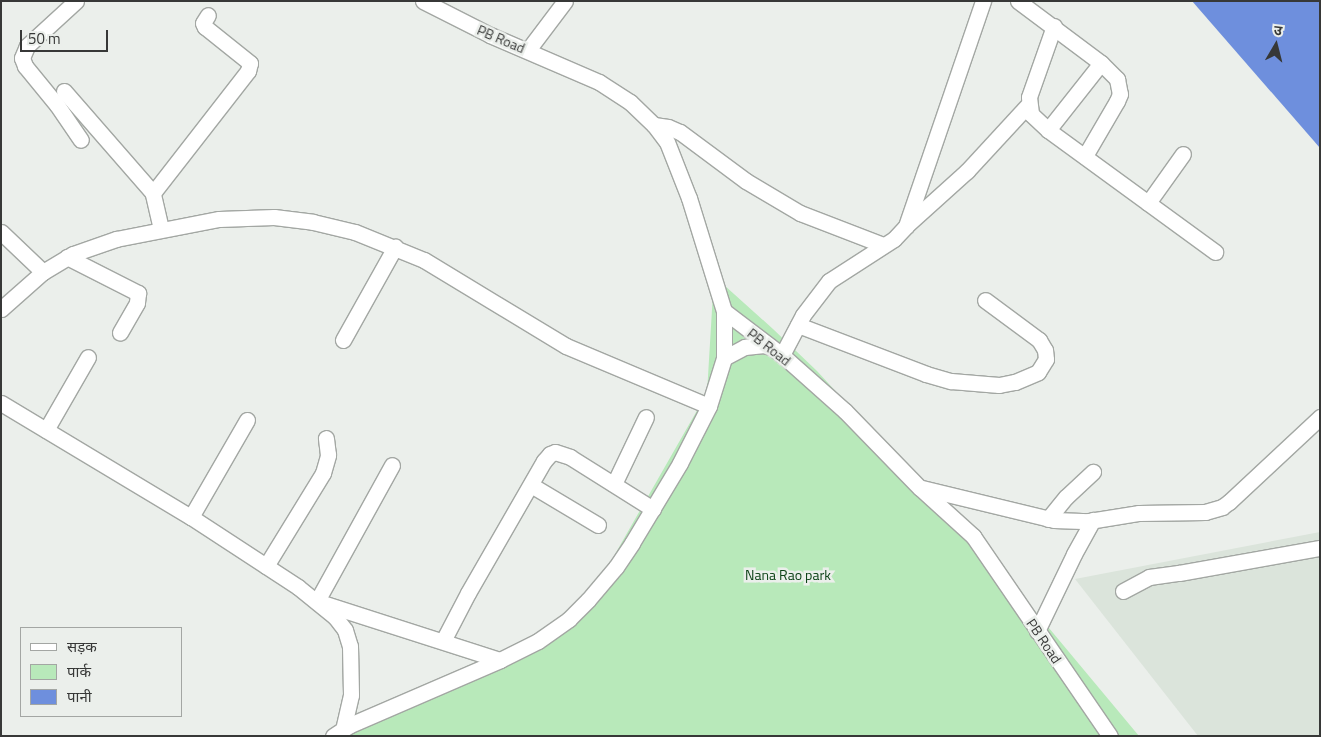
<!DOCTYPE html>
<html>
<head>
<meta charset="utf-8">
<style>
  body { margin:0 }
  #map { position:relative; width:1321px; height:737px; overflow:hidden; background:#ebefeb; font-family:"Titillium Web","Noto Sans Devanagari",sans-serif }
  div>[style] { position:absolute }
  .built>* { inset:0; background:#dbe4db }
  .green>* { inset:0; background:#b8e9ba }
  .water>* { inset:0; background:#6e8fdd }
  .roads { filter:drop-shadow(1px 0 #a3a7a3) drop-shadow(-1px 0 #a3a7a3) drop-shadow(0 1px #a3a7a3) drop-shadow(0 -1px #a3a7a3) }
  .minor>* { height:15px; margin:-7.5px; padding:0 7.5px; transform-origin:7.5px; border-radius:7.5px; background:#fff }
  span { translate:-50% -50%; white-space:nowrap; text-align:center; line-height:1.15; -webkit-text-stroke:5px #ebefeb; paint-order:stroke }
  .street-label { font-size:14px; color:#373837 }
  .park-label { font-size:14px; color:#0c4216 }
  .frame { position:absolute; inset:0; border:2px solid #373837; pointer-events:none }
  .legend { position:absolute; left:20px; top:627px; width:162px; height:90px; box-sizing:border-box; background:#ebefeb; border:1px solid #a3a6a3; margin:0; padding:6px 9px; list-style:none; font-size:15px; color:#373837 }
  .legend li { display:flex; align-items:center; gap:10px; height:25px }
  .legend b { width:25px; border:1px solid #a3a6a3 }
  .north { position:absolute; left:1251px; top:20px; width:50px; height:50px; -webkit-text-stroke:4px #ebefeb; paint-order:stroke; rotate:8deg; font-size:14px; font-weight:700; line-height:20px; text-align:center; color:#373837 }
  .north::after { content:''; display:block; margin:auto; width:18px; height:22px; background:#373837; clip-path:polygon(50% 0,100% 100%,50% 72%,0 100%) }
  .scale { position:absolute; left:20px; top:30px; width:88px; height:22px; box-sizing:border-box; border:2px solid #373837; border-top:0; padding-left:6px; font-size:15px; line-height:18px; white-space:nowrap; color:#373837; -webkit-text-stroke:4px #ebefeb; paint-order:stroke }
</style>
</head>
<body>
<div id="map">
  <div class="built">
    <div style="clip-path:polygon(1320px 532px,1320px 736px,1198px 736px,1075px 579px)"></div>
  </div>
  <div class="green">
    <div style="clip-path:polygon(714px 276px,773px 329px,817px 371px,1004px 574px,1139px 736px,342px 736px,540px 640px,598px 584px,707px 393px)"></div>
  </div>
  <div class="water">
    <div style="clip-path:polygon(1192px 1px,1320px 1px,1320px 148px)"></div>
  </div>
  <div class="roads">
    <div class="minor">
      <div style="left:76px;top:1px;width:67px;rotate:137.4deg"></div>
      <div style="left:27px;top:46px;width:13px;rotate:113deg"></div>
      <div style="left:22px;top:58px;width:9px;rotate:69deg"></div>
      <div style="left:25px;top:66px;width:50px;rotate:50.6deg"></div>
      <div style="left:57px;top:105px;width:42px;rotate:55.6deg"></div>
      <div style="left:423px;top:1px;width:75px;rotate:26.9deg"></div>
      <div style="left:490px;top:35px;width:119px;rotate:23.3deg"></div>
      <div style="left:599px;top:82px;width:37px;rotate:33deg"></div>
      <div style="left:630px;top:102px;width:33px;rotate:44deg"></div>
      <div style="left:654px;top:125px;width:21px;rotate:53deg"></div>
      <div style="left:667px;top:142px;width:60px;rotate:68.6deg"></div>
      <div style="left:689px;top:198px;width:118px;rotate:72.8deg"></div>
      <div style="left:724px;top:311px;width:73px;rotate:37.2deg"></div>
      <div style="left:782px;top:355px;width:84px;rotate:41.6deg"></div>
      <div style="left:845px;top:411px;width:107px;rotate:45.8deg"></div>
      <div style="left:920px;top:488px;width:72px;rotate:42.2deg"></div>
      <div style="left:973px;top:536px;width:242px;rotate:55.6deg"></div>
      <div style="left:1018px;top:1px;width:104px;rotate:36.8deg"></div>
      <div style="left:1101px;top:63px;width:23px;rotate:45deg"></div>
      <div style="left:1117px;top:79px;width:15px;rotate:79deg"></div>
      <div style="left:1120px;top:94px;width:8px;rotate:113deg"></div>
      <div style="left:1117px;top:101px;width:64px;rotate:120.2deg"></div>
      <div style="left:1054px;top:26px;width:75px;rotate:109.4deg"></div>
      <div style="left:1029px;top:97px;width:17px;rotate:83deg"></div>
      <div style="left:1031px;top:114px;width:23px;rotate:43deg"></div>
      <div style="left:1048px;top:130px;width:207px;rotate:36.1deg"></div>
      <div style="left:528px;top:50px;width:61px;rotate:-52.9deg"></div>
      <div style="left:64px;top:91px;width:135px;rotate:48.9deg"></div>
      <div style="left:654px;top:125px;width:14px;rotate:8deg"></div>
      <div style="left:668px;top:127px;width:13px;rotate:23deg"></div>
      <div style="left:680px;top:132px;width:82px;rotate:36.6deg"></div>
      <div style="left:746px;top:181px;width:63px;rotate:30.7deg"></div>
      <div style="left:800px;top:213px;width:89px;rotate:21.1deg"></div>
      <div style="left:1048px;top:130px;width:85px;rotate:-51.7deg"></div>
      <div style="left:1148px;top:203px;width:60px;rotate:-54.5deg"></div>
      <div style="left:907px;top:225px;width:81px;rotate:-42deg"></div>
      <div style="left:967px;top:171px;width:90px;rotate:-47.3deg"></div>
      <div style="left:161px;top:229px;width:37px;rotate:-103deg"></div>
      <div style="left:153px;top:193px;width:155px;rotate:-52.1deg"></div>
      <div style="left:248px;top:71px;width:8px;rotate:-76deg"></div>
      <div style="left:250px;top:63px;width:58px;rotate:-141.3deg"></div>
      <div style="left:205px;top:27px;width:4px;rotate:-117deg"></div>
      <div style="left:203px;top:23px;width:9px;rotate:-58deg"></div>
      <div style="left:1px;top:232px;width:58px;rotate:43.6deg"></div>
      <div style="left:67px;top:257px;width:80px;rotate:26.9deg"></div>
      <div style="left:138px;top:293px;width:10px;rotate:96deg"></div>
      <div style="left:137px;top:303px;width:34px;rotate:120deg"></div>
      <div style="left:1px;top:309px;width:56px;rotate:-41.4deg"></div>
      <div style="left:43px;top:272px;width:35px;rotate:-31deg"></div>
      <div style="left:73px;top:254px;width:46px;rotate:-19.2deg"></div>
      <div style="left:116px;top:239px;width:105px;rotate:-11deg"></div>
      <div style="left:219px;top:219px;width:55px;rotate:-2.1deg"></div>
      <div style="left:274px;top:217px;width:39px;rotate:7deg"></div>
      <div style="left:313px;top:222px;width:43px;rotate:13.4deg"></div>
      <div style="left:355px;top:232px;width:74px;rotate:22.1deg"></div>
      <div style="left:424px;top:260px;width:166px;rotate:31.2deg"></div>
      <div style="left:566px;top:346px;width:155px;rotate:22.8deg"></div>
      <div style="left:798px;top:325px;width:137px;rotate:20.9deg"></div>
      <div style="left:926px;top:374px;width:26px;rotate:16deg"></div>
      <div style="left:951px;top:381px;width:48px;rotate:4.8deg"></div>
      <div style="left:999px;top:385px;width:16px;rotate:-11deg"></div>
      <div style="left:1015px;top:382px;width:25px;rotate:-23deg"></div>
      <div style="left:1038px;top:372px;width:15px;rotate:-58deg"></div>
      <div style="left:1046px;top:359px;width:9px;rotate:-96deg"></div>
      <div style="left:1045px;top:350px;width:12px;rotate:-121deg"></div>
      <div style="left:1039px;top:340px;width:67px;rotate:-143.5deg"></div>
      <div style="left:343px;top:340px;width:107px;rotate:-60.8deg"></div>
      <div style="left:782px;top:355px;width:45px;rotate:-62.3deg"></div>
      <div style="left:803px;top:315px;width:43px;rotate:-52.6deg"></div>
      <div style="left:829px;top:281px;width:77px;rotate:-32.9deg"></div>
      <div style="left:894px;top:239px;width:18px;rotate:-47deg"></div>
      <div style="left:906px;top:226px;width:238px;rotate:-71.1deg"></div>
      <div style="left:724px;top:358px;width:24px;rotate:-28deg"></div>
      <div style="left:745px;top:347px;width:19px;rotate:-6deg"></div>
      <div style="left:764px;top:345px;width:6px;rotate:18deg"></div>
      <div style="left:1px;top:403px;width:222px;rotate:31deg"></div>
      <div style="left:191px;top:517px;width:128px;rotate:33.2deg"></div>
      <div style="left:298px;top:587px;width:48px;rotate:39deg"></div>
      <div style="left:335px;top:617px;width:16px;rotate:52deg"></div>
      <div style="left:345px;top:630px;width:17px;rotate:73deg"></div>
      <div style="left:350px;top:646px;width:49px;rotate:88.8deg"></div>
      <div style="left:351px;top:695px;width:35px;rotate:103deg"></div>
      <div style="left:46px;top:430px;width:84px;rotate:-60.1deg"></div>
      <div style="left:614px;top:484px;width:74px;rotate:-64.5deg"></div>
      <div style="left:531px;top:485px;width:78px;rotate:30.8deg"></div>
      <div style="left:922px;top:488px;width:136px;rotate:13.6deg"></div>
      <div style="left:1054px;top:520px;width:35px;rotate:2deg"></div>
      <div style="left:1089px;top:521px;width:51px;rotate:-9.1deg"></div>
      <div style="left:1139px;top:513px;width:66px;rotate:-0.9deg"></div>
      <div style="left:1205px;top:512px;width:18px;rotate:-16deg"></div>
      <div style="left:1222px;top:507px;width:9px;rotate:-36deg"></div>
      <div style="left:1229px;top:502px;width:125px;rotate:-43deg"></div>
      <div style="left:191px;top:517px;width:112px;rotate:-60deg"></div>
      <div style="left:1048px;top:519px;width:28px;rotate:-51deg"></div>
      <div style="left:1066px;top:497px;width:37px;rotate:-43deg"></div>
      <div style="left:266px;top:566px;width:109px;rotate:-58.5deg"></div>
      <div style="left:323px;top:473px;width:19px;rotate:-74deg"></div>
      <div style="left:328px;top:455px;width:17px;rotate:-97deg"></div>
      <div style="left:1123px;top:591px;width:30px;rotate:-28deg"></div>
      <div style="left:1149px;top:577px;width:30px;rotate:-8deg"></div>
      <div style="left:1179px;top:573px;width:143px;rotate:-10.1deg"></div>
      <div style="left:317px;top:601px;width:155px;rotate:-61.1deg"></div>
      <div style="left:322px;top:603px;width:187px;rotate:17.8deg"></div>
      <div style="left:1037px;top:631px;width:85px;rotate:-64.3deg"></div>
      <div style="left:1074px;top:554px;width:39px;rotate:-61deg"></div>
      <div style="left:443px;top:641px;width:54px;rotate:-62.5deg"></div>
      <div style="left:468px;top:593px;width:152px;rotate:-60.1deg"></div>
      <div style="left:544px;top:461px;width:9px;rotate:-49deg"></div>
      <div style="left:550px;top:454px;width:5px;rotate:-22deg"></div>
      <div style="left:555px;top:452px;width:16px;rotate:18deg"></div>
      <div style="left:570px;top:457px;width:98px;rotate:32.1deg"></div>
      <div style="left:333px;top:736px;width:20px;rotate:-33deg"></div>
      <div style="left:350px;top:725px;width:163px;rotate:-23.4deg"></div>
      <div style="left:500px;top:660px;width:42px;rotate:-26.6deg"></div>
      <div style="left:538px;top:641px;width:38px;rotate:-35deg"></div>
      <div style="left:569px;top:619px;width:27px;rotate:-45deg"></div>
      <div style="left:588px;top:600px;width:43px;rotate:-49.7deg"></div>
      <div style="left:616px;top:567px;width:29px;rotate:-56deg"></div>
      <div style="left:632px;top:543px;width:93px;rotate:-59deg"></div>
      <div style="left:680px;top:463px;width:64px;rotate:-63deg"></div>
      <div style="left:709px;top:406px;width:50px;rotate:-72.6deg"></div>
      <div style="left:724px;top:358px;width:47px;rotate:-90deg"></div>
    </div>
  </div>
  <div class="street-label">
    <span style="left:501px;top:39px;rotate:23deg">PB Road</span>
    <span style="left:769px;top:347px;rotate:38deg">PB Road</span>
    <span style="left:1044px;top:641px;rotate:56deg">PB Road</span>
  </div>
  <div class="park-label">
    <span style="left:788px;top:575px">Nana Rao park</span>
  </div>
  <div class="frame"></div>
  <ul class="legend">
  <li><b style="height:6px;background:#fff"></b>सड़क</li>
  <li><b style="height:14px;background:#b8e9ba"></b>पार्क</li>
  <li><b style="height:14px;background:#6e8fdd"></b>पानी</li>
  </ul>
  <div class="north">उ</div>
  <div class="scale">50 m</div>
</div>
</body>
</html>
